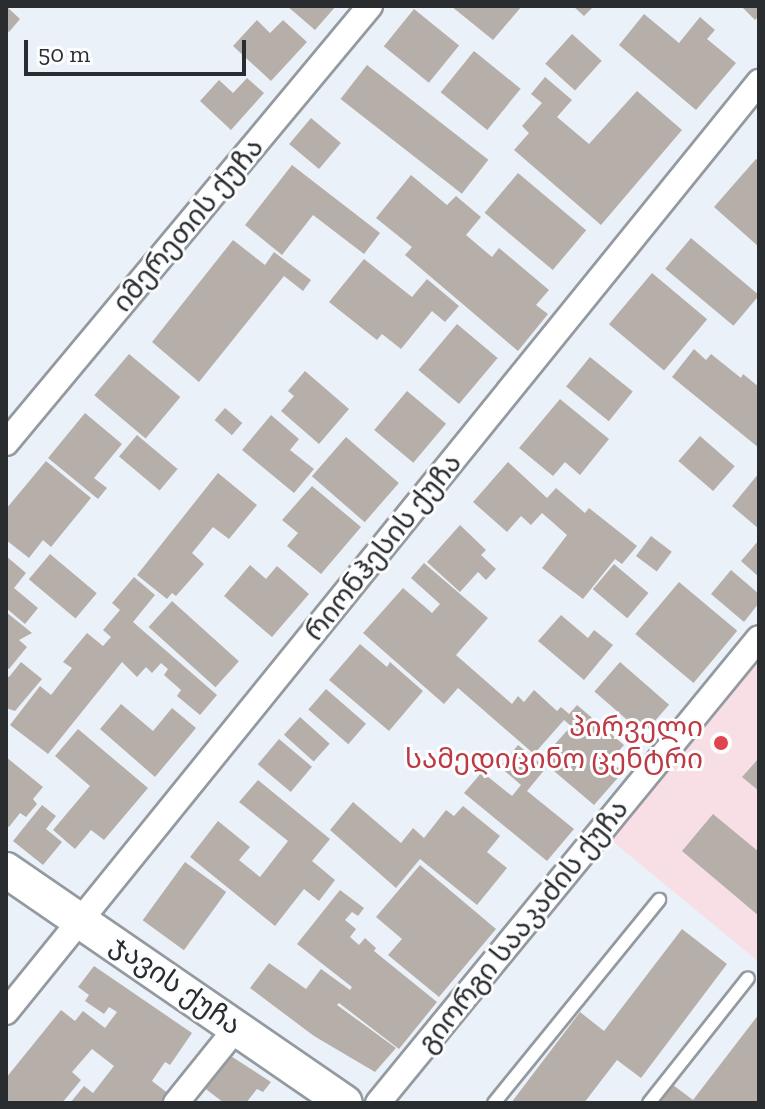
<!DOCTYPE html>
<html>
<head>
<meta charset="utf-8">
<style>
  body { margin:0 }
  #map { position:relative; width:765px; height:1109px; overflow:hidden; background:#ebf1f8; font-family:"Zilla Slab","Noto Sans Georgian",serif }
  div>[style] { position:absolute }
  .medical>* { inset:0; background:#f8dee5 }
  .building>* { inset:0; background:#b6afa9; transform-origin:0 0 }
  .roads { filter:drop-shadow(2px 0 #949aa0) drop-shadow(-2px 0 #949aa0) drop-shadow(0 2px #949aa0) drop-shadow(0 -2px #949aa0) }
  .lane>* { height:12px; margin:-6px; padding:0 6px; transform-origin:6px; border-radius:6px; background:#fff }
  .street>* { height:24px; margin:-12px; padding:0 12px; transform-origin:12px; border-radius:12px; background:#fff }
  .secondary>* { height:34px; margin:-17px; padding:0 17px; transform-origin:17px; border-radius:17px; background:#fff }
  .dots>* { width:22px; height:22px; translate:-50% -50%; box-sizing:border-box; border:4px solid #fcfdff; border-radius:50% }
  span { translate:-50% -50%; white-space:nowrap; text-align:center; line-height:1.15; -webkit-text-stroke:6px #fcfdff; paint-order:stroke }
  .street-label { font-size:28px; color:#2a2d2f }
  .health-label { font-size:28px; color:#be3a42 }
  .right { translate:-100% -50%; text-align:right }
  .frame { position:absolute; inset:0; border:8px solid #2a2d2f; pointer-events:none }
  .scale { position:absolute; left:24px; top:40px; width:222px; height:36px; box-sizing:border-box; border:4px solid #2a2d2f; border-top:0; padding-left:10px; font-size:24px; line-height:28px; white-space:nowrap; color:#2a2d2f; -webkit-text-stroke:6px #fcfdff; paint-order:stroke }
</style>
</head>
<body>
<div id="map">
  <div class="medical">
    <div style="clip-path:polygon(759px 651px,759px 962px,606px 836px)"></div>
  </div>
  <div class="building">
    <div style="clip-path:polygon(6px 6px,20px 19px,9px 32px,6px 30px)"></div>
    <div style="clip-path:polygon(287px 6px,336px 6px,315px 30px)"></div>
    <div style="clip-path:polygon(451px 6px,522px 6px,493px 40px)"></div>
    <div style="clip-path:polygon(573px 6px,594px 6px,584px 16px)"></div>
    <div style="clip-path:polygon(741px 6px,759px 6px,759px 16px,755px 20px)"></div>
    <div style="left:414px;top:9px;width:58px;height:48px;rotate:39deg"></div>
    <div style="clip-path:polygon(644px 14px,679px 43px,700px 17px,715px 30px,707px 39px,736px 63px,696px 110px,619px 45px)"></div>
    <div style="clip-path:polygon(257px 20px,270px 33px,283px 20px,307px 42px,271px 81px,233px 46px)"></div>
    <div style="left:572px;top:34px;width:40px;height:40px;rotate:42deg"></div>
    <div style="left:474px;top:51px;width:60px;height:53px;rotate:39deg"></div>
    <div style="left:367px;top:65px;width:154px;height:43px;rotate:38deg"></div>
    <div style="clip-path:polygon(545px 77px,572px 100px,557px 117px,589px 144px,637px 91px,682px 130px,601px 225px,514px 150px,529px 133px,522px 126px,542px 103px,531px 94px)"></div>
    <div style="clip-path:polygon(247px 78px,264px 93px,231px 130px,200px 101px,219px 80px,233px 93px)"></div>
    <div style="left:311px;top:118px;width:39px;height:34px;rotate:40deg"></div>
    <div style="clip-path:polygon(756px 159px,759px 161px,759px 247px,714px 207px)"></div>
    <div style="clip-path:polygon(292px 165px,380px 233px,364px 254px,313px 215px,282px 255px,245px 225px)"></div>
    <div style="left:518px;top:173px;width:89px;height:52px;rotate:40deg"></div>
    <div style="clip-path:polygon(411px 175px,447px 205px,456px 196px,481px 217px,466px 235px,492px 257px,499px 248px,549px 290px,536px 305px,548px 314px,518px 351px,405px 255px,412px 247px,376px 218px)"></div>
    <div style="left:691px;top:238px;width:89px;height:40px;rotate:40deg"></div>
    <div style="clip-path:polygon(233px 240px,265px 265px,274px 252px,311px 280px,303px 291px,284px 276px,199px 382px,152px 342px)"></div>
    <div style="clip-path:polygon(364px 259px,412px 297px,427px 279px,459px 306px,445px 322px,432px 311px,401px 349px,382px 334px,377px 340px,329px 302px)"></div>
    <div style="left:652px;top:273px;width:72px;height:67px;rotate:40deg"></div>
    <div style="left:457px;top:324px;width:53px;height:60px;rotate:40deg"></div>
    <div style="clip-path:polygon(694px 349px,706px 360px,711px 354px,741px 378px,743px 374px,759px 387px,759px 448px,672px 377px)"></div>
    <div style="left:129px;top:354px;width:67px;height:54px;rotate:40deg"></div>
    <div style="left:590px;top:357px;width:55px;height:38px;rotate:39deg"></div>
    <div style="clip-path:polygon(305px 371px,349px 409px,319px 444px,281px 411px,294px 396px,288px 391px)"></div>
    <div style="left:407px;top:391px;width:51px;height:51px;rotate:40deg"></div>
    <div style="clip-path:polygon(560px 399px,609px 439px,580px 475px,565px 462px,553px 476px,519px 448px)"></div>
    <div style="left:225px;top:408px;width:23px;height:16px;rotate:41deg"></div>
    <div style="clip-path:polygon(85px 413px,122px 444px,94px 478px,107px 488px,98px 499px,48px 458px)"></div>
    <div style="clip-path:polygon(271px 415px,299px 439px,290px 450px,314px 469px,294px 493px,242px 450px)"></div>
    <div style="left:137px;top:435px;width:53px;height:28px;rotate:40deg"></div>
    <div style="left:700px;top:436px;width:46px;height:33px;rotate:41deg"></div>
    <div style="left:346px;top:437px;width:70px;height:52px;rotate:41deg"></div>
    <div style="clip-path:polygon(46px 461px,91px 498px,51px 547px,43px 540px,29px 558px,6px 540px,6px 509px)"></div>
    <div style="clip-path:polygon(508px 462px,547px 498px,556px 488px,585px 513px,589px 508px,637px 546px,622px 564px,615px 559px,583px 599px,542px 568px,567px 535px,542px 513px,531px 525px,521px 516px,507px 532px,473px 502px)"></div>
    <div style="clip-path:polygon(218px 473px,257px 505px,229px 539px,213px 527px,192px 553px,204px 564px,176px 596px,172px 593px,167px 599px,137px 575px)"></div>
    <div style="clip-path:polygon(759px 473px,759px 529px,732px 506px)"></div>
    <div style="clip-path:polygon(312px 486px,361px 527px,321px 574px,287px 546px,298px 533px,282px 520px)"></div>
    <div style="clip-path:polygon(460px 525px,486px 550px,481px 555px,496px 569px,486px 580px,478px 572px,460px 592px,427px 562px)"></div>
    <div style="left:651px;top:536px;width:26px;height:25px;rotate:37deg"></div>
    <div style="clip-path:polygon(759px 540px,759px 577px,741px 561px)"></div>
    <div style="left:50px;top:554px;width:61px;height:33px;rotate:40deg"></div>
    <div style="clip-path:polygon(6px 556px,26px 573px,14px 588px,38px 608px,25px 624px,6px 608px)"></div>
    <div style="clip-path:polygon(424px 563px,488px 618px,456px 655px,512px 704px,518px 696px,524px 702px,534px 690px,557px 711px,561px 707px,569px 714px,577px 705px,624px 745px,610px 761px,623px 772px,594px 805px,541px 760px,571px 726px,564px 720px,534px 754px,458px 688px,444px 704px,363px 633px,403px 588px,432px 613px,440px 604px,411px 578px)"></div>
    <div style="left:614px;top:564px;width:45px;height:33px;rotate:40deg"></div>
    <div style="clip-path:polygon(250px 565px,266px 579px,277px 566px,309px 594px,272px 637px,224px 596px)"></div>
    <div style="clip-path:polygon(731px 570px,759px 594px,759px 603px,744px 622px,711px 594px)"></div>
    <div style="clip-path:polygon(134px 577px,155px 595px,133px 622px,217px 695px,200px 715px,177px 696px,181px 690px,164px 675px,168px 669px,161px 663px,152px 673px,146px 667px,137px 677px,122px 662px,48px 754px,10px 725px,40px 686px,51px 695px,72px 668px,63px 662px,87px 633px,103px 646px,111px 637px,103px 630px,120px 610px,112px 603px)"></div>
    <div style="left:679px;top:582px;width:76px;height:68px;rotate:40deg"></div>
    <div style="left:172px;top:601px;width:90px;height:35px;rotate:42deg"></div>
    <div style="clip-path:polygon(6px 612px,32px 633px,19px 640px,27px 647px,9px 669px,6px 667px)"></div>
    <div style="clip-path:polygon(561px 615px,588px 638px,594px 630px,613px 645px,584px 680px,538px 641px)"></div>
    <div style="clip-path:polygon(360px 644px,387px 667px,390px 662px,423px 691px,389px 731px,329px 680px)"></div>
    <div style="clip-path:polygon(21px 662px,42px 679px,15px 711px,6px 708px,6px 675px,9px 677px)"></div>
    <div style="left:620px;top:662px;width:65px;height:39px;rotate:41deg"></div>
    <div style="left:326px;top:689px;width:53px;height:27px;rotate:41deg"></div>
    <div style="clip-path:polygon(121px 704px,153px 731px,172px 708px,196px 728px,155px 777px,100px 729px)"></div>
    <div style="left:300px;top:717px;width:40px;height:24px;rotate:42deg"></div>
    <div style="clip-path:polygon(78px 729px,148px 788px,104px 840px,91px 830px,75px 849px,53px 830px,90px 786px,55px 756px)"></div>
    <div style="left:279px;top:739px;width:43px;height:33px;rotate:40deg"></div>
    <div style="clip-path:polygon(518px 745px,546px 768px,527px 791px,574px 829px,547px 861px,464px 793px,482px 772px,512px 796px,521px 785px,500px 767px)"></div>
    <div style="clip-path:polygon(6px 757px,43px 787px,33px 799px,37px 804px,26px 817px,20px 813px,9px 827px,6px 825px)"></div>
    <div style="clip-path:polygon(759px 758px,759px 791px,742px 777px)"></div>
    <div style="clip-path:polygon(258px 780px,330px 839px,312px 861px,335px 880px,319px 901px,304px 889px,275px 926px,190px 857px,218px 821px,250px 847px,239px 860px,260px 877px,288px 841px,239px 802px)"></div>
    <div style="clip-path:polygon(353px 802px,401px 843px,413px 828px,424px 838px,446px 810px,454px 816px,463px 806px,500px 836px,487px 852px,507px 868px,477px 905px,420px 859px,396px 888px,330px 830px)"></div>
    <div style="clip-path:polygon(42px 805px,56px 816px,46px 829px,62px 842px,43px 865px,13px 841px)"></div>
    <div style="clip-path:polygon(713px 814px,759px 852px,759px 916px,682px 851px)"></div>
    <div style="left:185px;top:862px;width:51px;height:72px;rotate:36deg"></div>
    <div style="clip-path:polygon(420px 865px,496px 929px,439px 997px,388px 955px,402px 939px,376px 917px)"></div>
    <div style="clip-path:polygon(340px 890px,364px 908px,358px 916px,352px 912px,345px 920px,356px 929px,350px 937px,359px 945px,365px 938px,376px 948px,374px 951px,437px 1002px,399px 1049px,339px 1003px,337px 1005px,396px 1048px,375px 1072px,314px 1036px,250px 988px,269px 963px,306px 989px,321px 969px,350px 990px,352px 987px,297px 944px)"></div>
    <div style="clip-path:polygon(682px 929px,727px 964px,641px 1078px,617px 1060px,584px 1103px,511px 1103px,580px 1012px,604px 1031px)"></div>
    <div style="clip-path:polygon(94px 966px,192px 1033px,170px 1065px,165px 1062px,152px 1081px,173px 1097px,168px 1103px,70px 1103px,84px 1086px,93px 1093px,114px 1066px,92px 1049px,72px 1072px,81px 1080px,62px 1103px,6px 1103px,6px 1078px,61px 1010px,75px 1021px,83px 1011px,105px 1028px,117px 1012px,109px 1007px,104px 1014px,85px 1001px,89px 995px,78px 987px)"></div>
    <div style="clip-path:polygon(759px 1014px,759px 1103px,653px 1103px,669px 1082px,693px 1100px)"></div>
    <div style="clip-path:polygon(223px 1051px,271px 1082px,263px 1092px,257px 1089px,246px 1103px,224px 1103px,198px 1083px)"></div>
  </div>
  <div class="roads">
    <div class="lane">
      <div style="left:494px;top:1103px;width:262px;rotate:-50.9deg"></div>
      <div style="left:649px;top:1103px;width:159px;rotate:-51.6deg"></div>
    </div>
    <div class="street">
      <div style="left:6px;top:443px;width:569px;rotate:-50.21deg"></div>
      <div style="left:6px;top:1012px;width:1197px;rotate:-51deg"></div>
      <div style="left:176px;top:1103px;width:97px;rotate:-51.2deg"></div>
      <div style="left:378px;top:1103px;width:601px;rotate:-50.67deg"></div>
    </div>
    <div class="secondary">
      <div style="left:6px;top:870px;width:411px;rotate:34.5deg"></div>
    </div>
  </div>
  <div class="dots">
    <div style="left:721px;top:743px;background:#e0444e"></div>
  </div>
  <div class="street-label">
    <span style="left:188px;top:225px;rotate:-50deg">იმერეთის ქუჩა</span>
    <span style="left:383px;top:547px;rotate:-51deg">რიონჰესის ქუჩა</span>
    <span style="left:523px;top:926px;rotate:-51deg">გიორგი სააკაძის ქუჩა</span>
    <span style="left:176px;top:985px;rotate:35deg">ჯავის ქუჩა</span>
  </div>
  <div class="health-label">
    <span class="right" style="left:703px;top:743px">პირველი<br>სამედიცინო ცენტრი</span>
  </div>
  <div class="frame"></div>
  <div class="scale">50 m</div>
</div>
</body>
</html>
